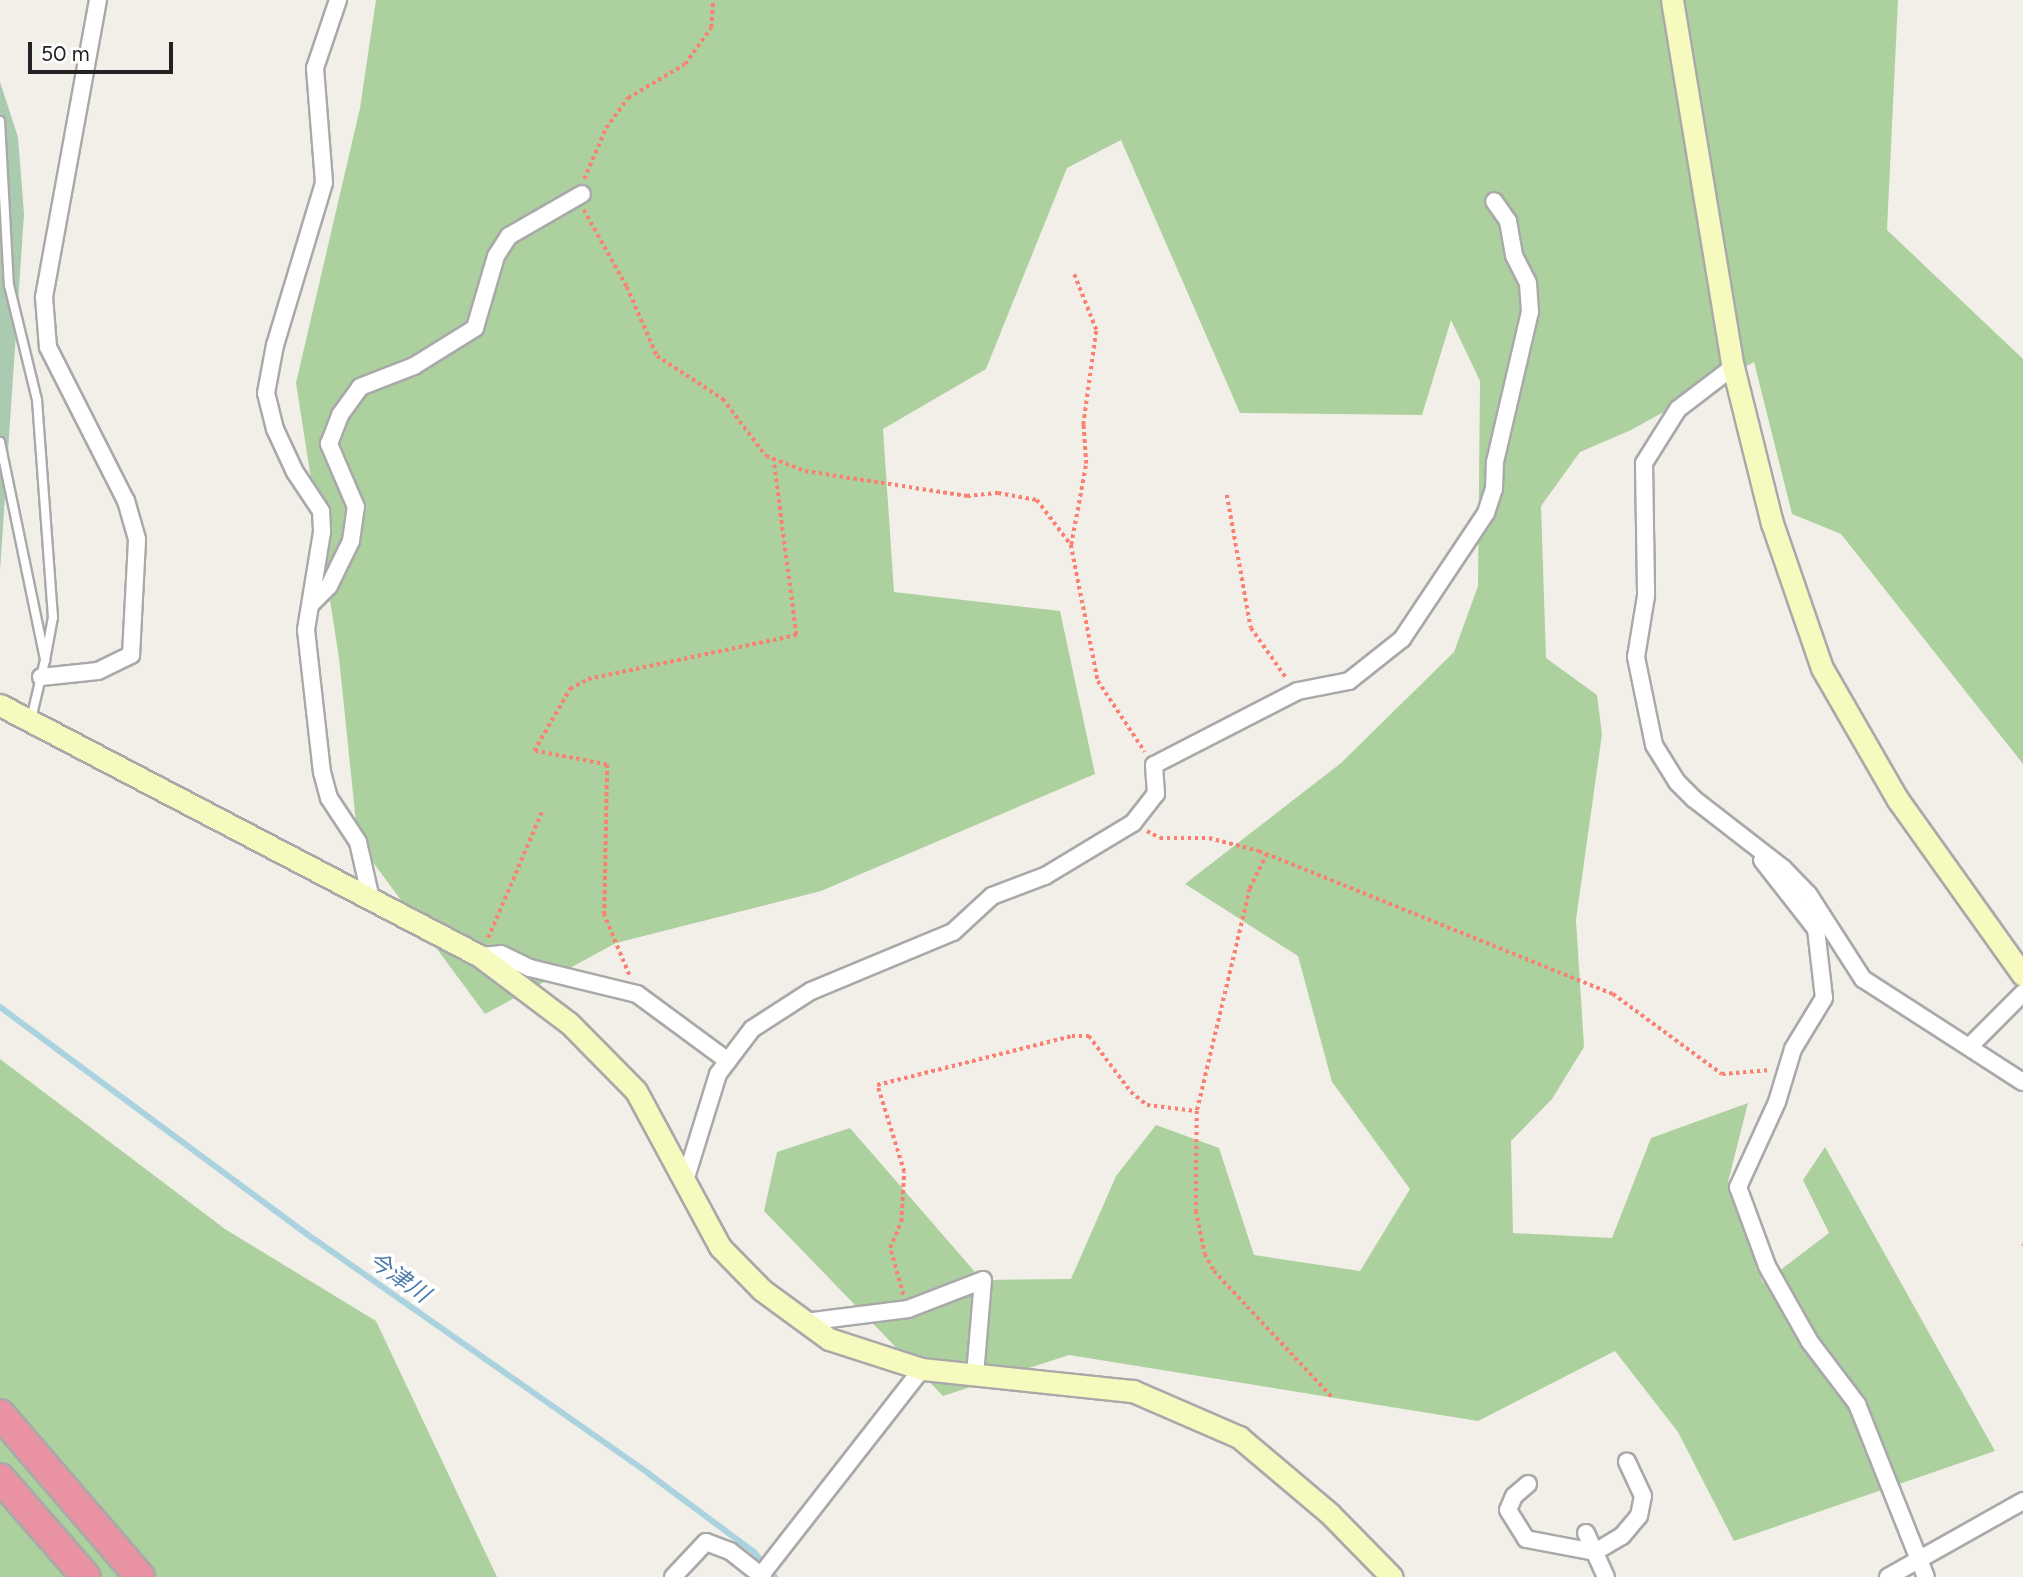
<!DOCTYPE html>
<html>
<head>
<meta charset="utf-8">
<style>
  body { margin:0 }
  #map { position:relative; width:2023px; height:1577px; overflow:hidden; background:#f2efe9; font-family:Figtree,"Noto Sans JP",sans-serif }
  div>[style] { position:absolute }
  .forest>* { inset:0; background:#add19e }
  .cemetery>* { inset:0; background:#aacbaf }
  .stream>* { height:6px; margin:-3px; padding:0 3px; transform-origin:3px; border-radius:3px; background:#aad3df }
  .path>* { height:3.5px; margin-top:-1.75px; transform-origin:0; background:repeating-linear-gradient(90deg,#fa8072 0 3.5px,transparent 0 7px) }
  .roads { filter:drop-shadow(2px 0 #a9a9a9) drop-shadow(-2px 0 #a9a9a9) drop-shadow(0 2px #a9a9a9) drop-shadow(0 -2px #a9a9a9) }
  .lane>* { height:8px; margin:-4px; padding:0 4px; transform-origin:4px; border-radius:4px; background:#fff }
  .street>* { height:16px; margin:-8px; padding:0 8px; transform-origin:8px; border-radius:8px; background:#fff }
  .secondary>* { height:21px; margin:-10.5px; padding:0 10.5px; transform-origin:10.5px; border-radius:10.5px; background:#f7fabf }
  .highway>* { height:28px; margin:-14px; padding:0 14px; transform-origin:14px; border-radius:14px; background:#e892a2 }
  span { translate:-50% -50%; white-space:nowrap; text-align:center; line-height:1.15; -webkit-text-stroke:7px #fff; paint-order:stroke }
  .water-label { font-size:23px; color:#4a7aab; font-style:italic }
  .scale { position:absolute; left:28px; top:42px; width:145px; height:32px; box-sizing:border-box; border:4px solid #222; border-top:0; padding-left:9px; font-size:21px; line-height:24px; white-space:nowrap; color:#222; -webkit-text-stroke:5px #fff; paint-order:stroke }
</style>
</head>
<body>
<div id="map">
  <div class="forest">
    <div style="clip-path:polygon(376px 0,1898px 0,1887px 230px,2023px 359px,2023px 764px,1841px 534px,1792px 514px,1754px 362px,1631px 430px,1580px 452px,1541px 506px,1546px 658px,1597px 695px,1602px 734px,1576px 920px,1584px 1047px,1552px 1099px,1511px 1141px,1513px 1233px,1612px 1238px,1651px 1138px,1748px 1103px,1728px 1182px,1763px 1283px,1829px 1233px,1803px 1180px,1825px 1147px,1995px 1451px,1734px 1541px,1678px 1432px,1615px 1351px,1478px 1421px,1069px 1355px,943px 1396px,764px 1211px,777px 1152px,850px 1128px,982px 1280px,1071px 1279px,1116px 1176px,1156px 1125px,1219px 1148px,1254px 1255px,1360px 1271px,1410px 1189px,1332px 1082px,1298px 956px,1185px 884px,1341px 763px,1454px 652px,1478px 586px,1480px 381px,1451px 320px,1422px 415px,1240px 413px,1121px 140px,1067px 168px,986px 369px,883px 429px,894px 592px,1060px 611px,1095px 774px,821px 891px,616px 943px,485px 1014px,358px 842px,339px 658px,296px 383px,360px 108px)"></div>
    <div style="clip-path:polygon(0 1059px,225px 1229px,376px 1321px,497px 1577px,0 1577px)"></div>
  </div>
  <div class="cemetery">
    <div style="clip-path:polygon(0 82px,18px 137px,24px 214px,0 571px)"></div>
  </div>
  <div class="stream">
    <div style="left:0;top:1007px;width:390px;rotate:36.5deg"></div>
    <div style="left:314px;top:1239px;width:409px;rotate:35deg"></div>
    <div style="left:649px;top:1474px;width:131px;rotate:36.6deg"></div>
    <div style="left:754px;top:1552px;width:33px;rotate:50deg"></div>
  </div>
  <div class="path">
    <div style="left:584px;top:179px;width:56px;rotate:-66.7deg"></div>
    <div style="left:606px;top:128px;width:37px;rotate:-54deg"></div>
    <div style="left:628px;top:98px;width:66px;rotate:-30.8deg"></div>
    <div style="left:685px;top:64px;width:44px;rotate:-54.2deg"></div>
    <div style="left:711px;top:28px;width:28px;rotate:-86deg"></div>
    <div style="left:584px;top:210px;width:88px;rotate:60.8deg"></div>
    <div style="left:627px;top:287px;width:75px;rotate:66.5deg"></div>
    <div style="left:657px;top:356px;width:79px;rotate:33.1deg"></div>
    <div style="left:723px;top:399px;width:71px;rotate:53deg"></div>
    <div style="left:766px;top:456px;width:42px;rotate:21deg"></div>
    <div style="left:805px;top:471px;width:164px;rotate:8.8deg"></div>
    <div style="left:967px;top:496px;width:31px;rotate:-6deg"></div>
    <div style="left:998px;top:493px;width:40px;rotate:10deg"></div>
    <div style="left:1037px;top:500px;width:56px;rotate:52.9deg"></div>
    <div style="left:1071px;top:545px;width:139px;rotate:78.8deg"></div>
    <div style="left:1098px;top:681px;width:85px;rotate:56.5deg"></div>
    <div style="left:1227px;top:495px;width:135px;rotate:79.8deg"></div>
    <div style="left:1251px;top:628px;width:62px;rotate:54.8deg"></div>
    <div style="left:1071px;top:545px;width:82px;rotate:-79.5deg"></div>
    <div style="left:1086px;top:464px;width:39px;rotate:-94deg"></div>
    <div style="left:1083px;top:425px;width:96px;rotate:-82.2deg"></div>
    <div style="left:1096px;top:330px;width:62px;rotate:-111.6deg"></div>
    <div style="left:1147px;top:831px;width:15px;rotate:28deg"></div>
    <div style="left:1160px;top:838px;width:49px"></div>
    <div style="left:1209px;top:838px;width:52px;rotate:14.6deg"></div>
    <div style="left:1259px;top:851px;width:382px;rotate:22deg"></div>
    <div style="left:1613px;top:994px;width:135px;rotate:36.3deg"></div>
    <div style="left:1722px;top:1074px;width:48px;rotate:-4.8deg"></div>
    <div style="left:1267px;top:854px;width:39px;rotate:116deg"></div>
    <div style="left:1250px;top:889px;width:228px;rotate:103.4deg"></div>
    <div style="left:1197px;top:1111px;width:100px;rotate:90.6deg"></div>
    <div style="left:1196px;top:1211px;width:44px;rotate:78.2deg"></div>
    <div style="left:1205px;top:1254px;width:19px;rotate:62deg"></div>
    <div style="left:1214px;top:1271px;width:174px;rotate:46.9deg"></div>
    <div style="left:488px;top:938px;width:140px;rotate:-66.9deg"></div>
    <div style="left:629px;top:975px;width:65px;rotate:-112.6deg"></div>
    <div style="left:604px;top:915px;width:150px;rotate:-88.9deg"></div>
    <div style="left:607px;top:765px;width:74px;rotate:-169.1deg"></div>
    <div style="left:534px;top:751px;width:72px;rotate:-59.9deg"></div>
    <div style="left:570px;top:689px;width:21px;rotate:-29deg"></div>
    <div style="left:588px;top:679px;width:213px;rotate:-11.9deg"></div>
    <div style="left:796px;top:635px;width:177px;rotate:-97.4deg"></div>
    <div style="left:2022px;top:1246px;width:1px;rotate:-45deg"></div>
    <div style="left:903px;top:1295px;width:49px;rotate:-105.5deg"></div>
    <div style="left:890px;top:1248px;width:28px;rotate:-67deg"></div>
    <div style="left:901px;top:1222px;width:50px;rotate:-86.6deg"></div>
    <div style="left:904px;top:1172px;width:91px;rotate:-107.2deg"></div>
    <div style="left:877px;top:1085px;width:201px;rotate:-14.1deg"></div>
    <div style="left:1072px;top:1036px;width:17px"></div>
    <div style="left:1089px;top:1036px;width:70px;rotate:53.1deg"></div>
    <div style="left:1131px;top:1092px;width:21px;rotate:39deg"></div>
    <div style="left:1147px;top:1105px;width:49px;rotate:7deg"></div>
  </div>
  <div class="roads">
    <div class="lane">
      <div style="left:0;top:121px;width:164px;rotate:86.9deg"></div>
      <div style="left:9px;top:285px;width:118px;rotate:76.3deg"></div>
      <div style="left:37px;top:400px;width:218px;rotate:85.8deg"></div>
      <div style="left:53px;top:617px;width:44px;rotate:100.5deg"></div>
      <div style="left:0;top:442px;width:223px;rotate:78.3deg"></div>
      <div style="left:45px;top:660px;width:61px;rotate:103.3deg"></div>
    </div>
    <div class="street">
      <div style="left:338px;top:0;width:72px;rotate:108.7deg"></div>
      <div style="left:315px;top:68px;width:115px;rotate:85.5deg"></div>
      <div style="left:324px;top:183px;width:169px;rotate:106.8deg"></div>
      <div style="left:275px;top:345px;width:49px;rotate:100.6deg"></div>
      <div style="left:266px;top:393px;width:37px;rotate:76deg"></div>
      <div style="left:275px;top:429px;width:47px;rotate:65.1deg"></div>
      <div style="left:295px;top:472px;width:47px;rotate:56.3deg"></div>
      <div style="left:321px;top:511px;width:21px;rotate:87deg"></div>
      <div style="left:322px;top:532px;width:99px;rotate:99.3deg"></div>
      <div style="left:306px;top:630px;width:143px;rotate:83.6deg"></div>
      <div style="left:322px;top:772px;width:27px;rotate:75deg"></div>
      <div style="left:329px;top:798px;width:53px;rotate:56.6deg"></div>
      <div style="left:358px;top:842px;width:58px;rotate:77.2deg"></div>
      <div style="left:1733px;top:367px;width:69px;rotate:142.6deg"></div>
      <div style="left:1678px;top:409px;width:64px;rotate:122.2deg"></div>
      <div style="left:1644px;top:463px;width:133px;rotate:89.1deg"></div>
      <div style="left:1646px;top:596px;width:62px;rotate:99.3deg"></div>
      <div style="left:1636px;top:657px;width:90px;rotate:78.4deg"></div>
      <div style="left:1654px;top:745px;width:44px;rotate:58.1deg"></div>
      <div style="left:1677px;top:782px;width:24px;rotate:45deg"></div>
      <div style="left:1694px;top:799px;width:113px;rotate:37.8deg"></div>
      <div style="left:1783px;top:868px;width:37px;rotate:46deg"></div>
      <div style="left:1809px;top:895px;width:100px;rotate:57.3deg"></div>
      <div style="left:1863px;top:979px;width:190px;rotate:32.8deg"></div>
      <div style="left:312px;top:603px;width:24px;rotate:-45deg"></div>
      <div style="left:329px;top:586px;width:50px;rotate:-63.9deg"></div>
      <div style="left:351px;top:541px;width:34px;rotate:-82deg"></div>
      <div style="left:356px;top:507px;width:69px;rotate:-113.2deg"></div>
      <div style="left:329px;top:444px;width:31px;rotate:-69deg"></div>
      <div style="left:340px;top:415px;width:34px;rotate:-54deg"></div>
      <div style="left:360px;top:387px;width:58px;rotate:-21.3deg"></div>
      <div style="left:414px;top:366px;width:72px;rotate:-31.9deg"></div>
      <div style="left:475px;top:328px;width:75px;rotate:-73.7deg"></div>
      <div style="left:496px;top:256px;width:24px;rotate:-57deg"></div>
      <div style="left:509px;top:236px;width:84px;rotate:-29.9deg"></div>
      <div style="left:41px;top:677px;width:57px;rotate:-6deg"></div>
      <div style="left:98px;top:671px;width:37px;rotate:-26deg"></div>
      <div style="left:131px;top:655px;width:116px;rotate:-87deg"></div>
      <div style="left:137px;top:539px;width:40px;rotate:-106deg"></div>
      <div style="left:126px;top:501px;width:173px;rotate:-116.9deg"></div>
      <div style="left:48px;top:347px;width:50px;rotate:-94.6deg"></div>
      <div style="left:44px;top:297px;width:302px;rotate:-79.7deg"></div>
      <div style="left:1762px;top:860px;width:88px;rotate:52deg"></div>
      <div style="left:1816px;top:929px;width:69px;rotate:83.4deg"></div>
      <div style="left:1824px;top:998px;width:60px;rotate:121.3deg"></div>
      <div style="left:1793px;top:1049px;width:55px;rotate:106.8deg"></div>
      <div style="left:1777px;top:1102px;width:94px;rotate:114.6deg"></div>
      <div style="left:1738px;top:1187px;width:84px;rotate:69.8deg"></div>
      <div style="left:1767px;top:1266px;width:87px;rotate:60.5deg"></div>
      <div style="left:1810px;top:1342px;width:78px;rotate:52.8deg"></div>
      <div style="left:1857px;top:1404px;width:186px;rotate:68.3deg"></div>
      <div style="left:480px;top:956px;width:21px;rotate:-5deg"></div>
      <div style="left:501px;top:954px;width:32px;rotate:26deg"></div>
      <div style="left:530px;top:968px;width:110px;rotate:13.7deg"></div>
      <div style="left:637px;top:994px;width:113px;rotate:36.4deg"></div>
      <div style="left:1970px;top:1046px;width:75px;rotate:-45deg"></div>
      <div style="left:684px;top:1184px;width:115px;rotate:-72.8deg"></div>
      <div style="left:718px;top:1074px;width:56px;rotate:-52.9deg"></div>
      <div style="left:752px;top:1029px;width:70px;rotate:-32.8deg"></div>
      <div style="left:811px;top:991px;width:154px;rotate:-22.6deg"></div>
      <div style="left:953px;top:932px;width:53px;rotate:-42.7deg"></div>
      <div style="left:992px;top:896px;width:57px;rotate:-20.7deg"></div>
      <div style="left:1045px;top:876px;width:103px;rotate:-31.1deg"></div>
      <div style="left:1133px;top:823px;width:37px;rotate:-52deg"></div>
      <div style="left:1156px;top:794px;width:29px;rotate:-94deg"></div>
      <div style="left:1154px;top:765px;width:162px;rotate:-27.2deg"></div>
      <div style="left:1298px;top:691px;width:52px;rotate:-11.1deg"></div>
      <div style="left:1349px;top:681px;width:68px;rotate:-38.4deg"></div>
      <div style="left:1402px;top:639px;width:151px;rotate:-56.3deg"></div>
      <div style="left:1486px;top:513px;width:25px;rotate:-72deg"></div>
      <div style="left:1494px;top:489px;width:27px;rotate:-88deg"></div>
      <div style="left:1495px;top:462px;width:154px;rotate:-76.9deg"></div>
      <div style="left:1530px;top:312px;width:29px;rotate:-94deg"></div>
      <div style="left:1528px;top:283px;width:31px;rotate:-117deg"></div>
      <div style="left:1514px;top:255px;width:35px;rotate:-100deg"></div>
      <div style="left:1508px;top:221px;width:24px;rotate:-125deg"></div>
      <div style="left:805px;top:1322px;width:104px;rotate:-7.2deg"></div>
      <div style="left:908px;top:1309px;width:80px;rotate:-21.1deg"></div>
      <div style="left:983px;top:1280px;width:95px;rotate:94.8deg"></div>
      <div style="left:1528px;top:1484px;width:18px;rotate:139deg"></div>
      <div style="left:1514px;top:1496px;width:15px;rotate:113deg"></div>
      <div style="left:1508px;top:1510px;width:34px;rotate:58deg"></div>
      <div style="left:1526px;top:1539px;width:70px;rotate:10.7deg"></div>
      <div style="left:1595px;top:1552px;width:31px;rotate:-31deg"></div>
      <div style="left:1622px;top:1536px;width:26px;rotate:-50deg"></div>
      <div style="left:1639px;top:1516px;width:20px;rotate:-79deg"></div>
      <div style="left:1643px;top:1496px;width:38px;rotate:-115deg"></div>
      <div style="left:1586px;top:1533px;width:48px;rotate:65.6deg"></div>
      <div style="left:761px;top:1575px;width:261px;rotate:-52deg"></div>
      <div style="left:673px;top:1577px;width:48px;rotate:-46.7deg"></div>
      <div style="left:706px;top:1542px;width:26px;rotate:21deg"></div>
      <div style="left:730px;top:1551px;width:42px;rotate:38.2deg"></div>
      <div style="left:1888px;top:1577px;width:155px;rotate:-29.4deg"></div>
    </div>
    <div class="secondary">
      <div style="left:1672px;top:0;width:372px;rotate:80.6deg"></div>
      <div style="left:1733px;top:367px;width:161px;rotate:76deg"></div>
      <div style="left:1772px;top:523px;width:153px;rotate:71deg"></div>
      <div style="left:1822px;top:668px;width:152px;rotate:60.1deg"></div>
      <div style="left:1898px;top:800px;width:215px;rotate:54.5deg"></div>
      <div style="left:0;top:705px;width:542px;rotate:27.61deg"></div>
      <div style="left:480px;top:956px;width:111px;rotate:37deg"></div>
      <div style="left:569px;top:1023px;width:95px;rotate:45.4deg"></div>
      <div style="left:636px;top:1091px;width:177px;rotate:61.7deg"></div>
      <div style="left:720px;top:1247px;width:60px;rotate:45.7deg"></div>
      <div style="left:762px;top:1290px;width:83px;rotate:36.2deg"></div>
      <div style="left:829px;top:1339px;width:98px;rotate:17.9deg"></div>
      <div style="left:922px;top:1369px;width:212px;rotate:6deg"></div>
      <div style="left:1133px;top:1391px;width:116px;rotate:23.5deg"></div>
      <div style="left:1239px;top:1437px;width:119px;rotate:40.2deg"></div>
      <div style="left:1330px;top:1514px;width:88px;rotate:45.5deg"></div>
    </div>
    <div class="highway">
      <div style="left:0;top:1414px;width:215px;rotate:49.3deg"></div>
      <div style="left:0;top:1478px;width:131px;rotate:49deg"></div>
    </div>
  </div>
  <div class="water-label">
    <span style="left:399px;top:1277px;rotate:35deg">今津川</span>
  </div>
  <div class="scale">50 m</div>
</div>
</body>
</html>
